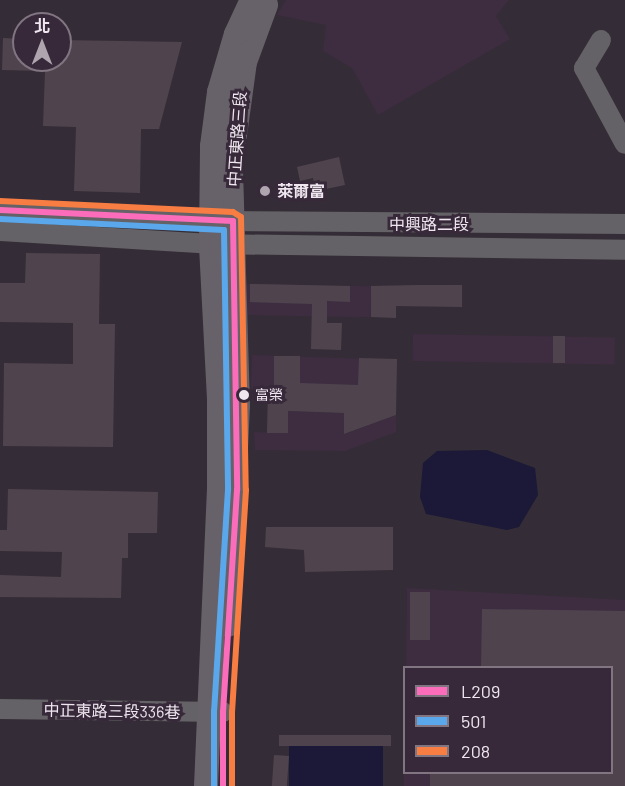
<!DOCTYPE html>
<html>
<head>
<meta charset="utf-8">
<style>
  body { margin:0 }
  #map { position:relative; width:625px; height:786px; overflow:hidden; background:#342c36; font-family:Barlow,"Noto Sans TC",sans-serif }
  div>[style] { position:absolute }
  .built>* { inset:0; background:#3e2d40; transform-origin:0 0 }
  .water>* { inset:0; background:#1b1937; transform-origin:0 0 }
  .building>* { inset:0; background:#4f444e; transform-origin:0 0 }
  .minor>* { height:20px; margin:-10px; padding:0 10px; transform-origin:10px; border-radius:10px; background:#646266 }
  .major>* { height:24px; margin:-12px; padding:0 12px; transform-origin:12px; border-radius:12px; background:#676269 }
  .bus-1>* { height:6px; margin:-3px; padding:0 3px; transform-origin:3px; border-radius:3px; background:#fb6dba }
  .bus-2>* { height:6px; margin:-3px; padding:0 3px; transform-origin:3px; border-radius:3px; background:#5aa8eb }
  .bus-3>* { height:6px; margin:-3px; padding:0 3px; transform-origin:3px; border-radius:3px; background:#f77d43 }
  .dots>* { width:16px; height:16px; translate:-50% -50%; box-sizing:border-box; border:3px solid #372939; border-radius:50% }
  span { translate:-50% -50%; white-space:nowrap; text-align:center; line-height:1.15; -webkit-text-stroke:6px #372939; paint-order:stroke }
  .bus-label { font-size:14px; color:#efe6f0 }
  .left { translate:0 -50%; text-align:left }
  .street-label { font-size:16px; color:#efe6f0 }
  .poi-label { font-size:16px; color:#efe6f0; font-weight:700 }
  .legend { position:absolute; left:403px; top:666px; width:210px; height:108px; box-sizing:border-box; background:#372939; border:2px solid #817582; margin:0; padding:8px 10px; list-style:none; font-size:18px; color:#efe6f0 }
  .legend li { display:flex; align-items:center; gap:12px; height:30px }
  .legend b { width:30px; border:2px solid #817582 }
  .north { position:absolute; left:12px; top:12px; width:60px; height:60px; box-sizing:border-box; background:#372939; border:2px solid #817582; border-radius:50%; rotate:0deg; font-size:16px; font-weight:700; line-height:24px; text-align:center; color:#efe6f0 }
  .north::after { content:''; display:block; margin:auto; width:21px; height:27px; background:#aea5af; clip-path:polygon(50% 0,100% 100%,50% 72%,0 100%) }
</style>
</head>
<body>
<div id="map">
  <div class="built">
    <div style="clip-path:polygon(286px 0,509px 0,496px 16px,510px 39px,378px 115px,352px 68px,323px 51px,326px 25px,277px 15px)"></div>
    <div style="left:247px;top:284px;width:124px;height:31px;rotate:1deg"></div>
    <div style="left:413px;top:334px;width:202px;height:27px;rotate:1deg"></div>
    <div style="left:252px;top:355px;width:145px;height:34px;rotate:2deg"></div>
    <div style="clip-path:polygon(288px 411px,344px 413px,345px 434px,396px 415px,396px 432px,345px 451px,255px 450px,254px 432px,287px 433px)"></div>
    <div style="clip-path:polygon(407px 588px,625px 600px,625px 786px,404px 786px,404px 756px,404px 772px,612px 772px,612px 668px,406px 667px)"></div>
  </div>
  <div class="water">
    <div style="clip-path:polygon(487px 450px,535px 468px,538px 495px,519px 527px,507px 530px,426px 514px,420px 497px,423px 463px,437px 451px)"></div>
    <div style="left:289px;top:746px;width:94px;height:40px"></div>
  </div>
  <div class="building">
    <div style="clip-path:polygon(3px 38px,24px 39px,24px 60px,60px 60px,60px 40px,182px 42px,159px 129px,141px 129px,140px 193px,74px 191px,76px 127px,43px 126px,45px 71px,2px 70px)"></div>
    <div style="clip-path:polygon(339px 157px,345px 185px,316px 191px,313px 178px,300px 181px,297px 167px)"></div>
    <div style="clip-path:polygon(26px 253px,100px 254px,99px 324px,115px 324px,113px 447px,3px 446px,4px 363px,73px 364px,73px 323px,0 322px,0 283px,25px 283px)"></div>
    <div style="clip-path:polygon(250px 284px,350px 286px,350px 302px,327px 301px,327px 323px,342px 323px,341px 350px,311px 349px,312px 304px,250px 302px)"></div>
    <div style="clip-path:polygon(417px 285px,462px 285px,462px 307px,396px 306px,396px 318px,371px 317px,371px 286px)"></div>
    <div style="left:553px;top:336px;width:12px;height:27px"></div>
    <div style="clip-path:polygon(274px 356px,300px 356px,300px 383px,358px 385px,359px 358px,397px 359px,396px 415px,344px 434px,344px 413px,288px 411px,288px 433px,267px 433px,268px 390px,274px 390px)"></div>
    <div style="clip-path:polygon(8px 489px,158px 492px,157px 533px,128px 533px,128px 558px,122px 558px,121px 598px,0 597px,0 575px,61px 577px,62px 552px,0 551px,0 530px,7px 530px)"></div>
    <div style="clip-path:polygon(266px 527px,393px 527px,393px 570px,305px 572px,304px 550px,265px 547px)"></div>
    <div style="left:410px;top:592px;width:20px;height:48px"></div>
    <div style="clip-path:polygon(482px 609px,625px 611px,625px 786px,430px 786px,430px 772px,612px 772px,612px 668px,481px 668px)"></div>
    <div style="left:279px;top:735px;width:112px;height:11px"></div>
    <div style="left:274px;top:755px;width:15px;height:31px;rotate:4deg"></div>
  </div>
  <div class="minor">
    <div style="left:601px;top:40px;width:33px;rotate:121deg"></div>
    <div style="left:584px;top:68px;width:86px;rotate:61.7deg"></div>
    <div style="left:0;top:210px;width:211px;rotate:3deg"></div>
    <div style="left:211px;top:221px;width:414px;rotate:0.4deg"></div>
    <div style="left:0;top:231px;width:211px;rotate:3.5deg"></div>
    <div style="left:211px;top:244px;width:414px;rotate:0.8deg"></div>
    <div style="left:0;top:709px;width:223px;rotate:0.8deg"></div>
  </div>
  <div class="major">
    <div style="left:228px;top:625px;width:219px;rotate:-87.4deg"></div>
    <div style="left:238px;top:406px;width:242px;rotate:-91.7deg"></div>
    <div style="left:231px;top:164px;width:103px;rotate:-82.2deg"></div>
    <div style="left:245px;top:62px;width:61px;rotate:-69.8deg"></div>
    <div style="left:206px;top:786px;width:298px;rotate:-87.5deg"></div>
    <div style="left:219px;top:488px;width:89px;rotate:-90deg"></div>
    <div style="left:219px;top:399px;width:155px;rotate:-93deg"></div>
    <div style="left:211px;top:244px;width:98px;rotate:-89.4deg"></div>
    <div style="left:212px;top:146px;width:54px;rotate:-82.6deg"></div>
    <div style="left:219px;top:92px;width:60px;rotate:-73.7deg"></div>
    <div style="left:236px;top:34px;width:38px;rotate:-65deg"></div>
  </div>
  <div class="bus-1">
    <div style="left:0;top:210px;width:233px;rotate:2.7deg"></div>
    <div style="left:233px;top:221px;width:269px;rotate:89.1deg"></div>
    <div style="left:237px;top:490px;width:222px;rotate:93.6deg"></div>
    <div style="left:223px;top:712px;width:74px;rotate:90deg"></div>
  </div>
  <div class="bus-2">
    <div style="left:0;top:219px;width:224px;rotate:2.8deg"></div>
    <div style="left:224px;top:230px;width:260px;rotate:89.1deg"></div>
    <div style="left:228px;top:490px;width:221px;rotate:93.6deg"></div>
    <div style="left:214px;top:711px;width:75px;rotate:90deg"></div>
  </div>
  <div class="bus-3">
    <div style="left:0;top:201px;width:233px;rotate:2.7deg"></div>
    <div style="left:233px;top:212px;width:9px;rotate:32deg"></div>
    <div style="left:241px;top:217px;width:273px;rotate:89deg"></div>
    <div style="left:246px;top:490px;width:222px;rotate:93.6deg"></div>
    <div style="left:232px;top:712px;width:74px;rotate:90deg"></div>
  </div>
  <div class="dots">
    <div style="left:265px;top:191px;background:#aea5af"></div>
    <div style="left:244px;top:395px;background:#efe6f0"></div>
  </div>
  <div class="bus-label">
    <span class="left" style="left:255px;top:395px">富榮</span>
  </div>
  <div class="street-label">
    <span style="left:237px;top:139px;rotate:-86deg">中正東路三段</span>
    <span style="left:429px;top:224px">中興路二段</span>
    <span style="left:112px;top:711px;rotate:1deg">中正東路三段336巷</span>
  </div>
  <div class="poi-label">
    <span class="left" style="left:277px;top:191px">萊爾富</span>
  </div>
  <ul class="legend">
  <li><b style="height:8px;background:#fb6dba"></b>L209</li>
  <li><b style="height:8px;background:#5aa8eb"></b>501</li>
  <li><b style="height:8px;background:#f77d43"></b>208</li>
  </ul>
  <div class="north">北</div>
</div>
</body>
</html>
